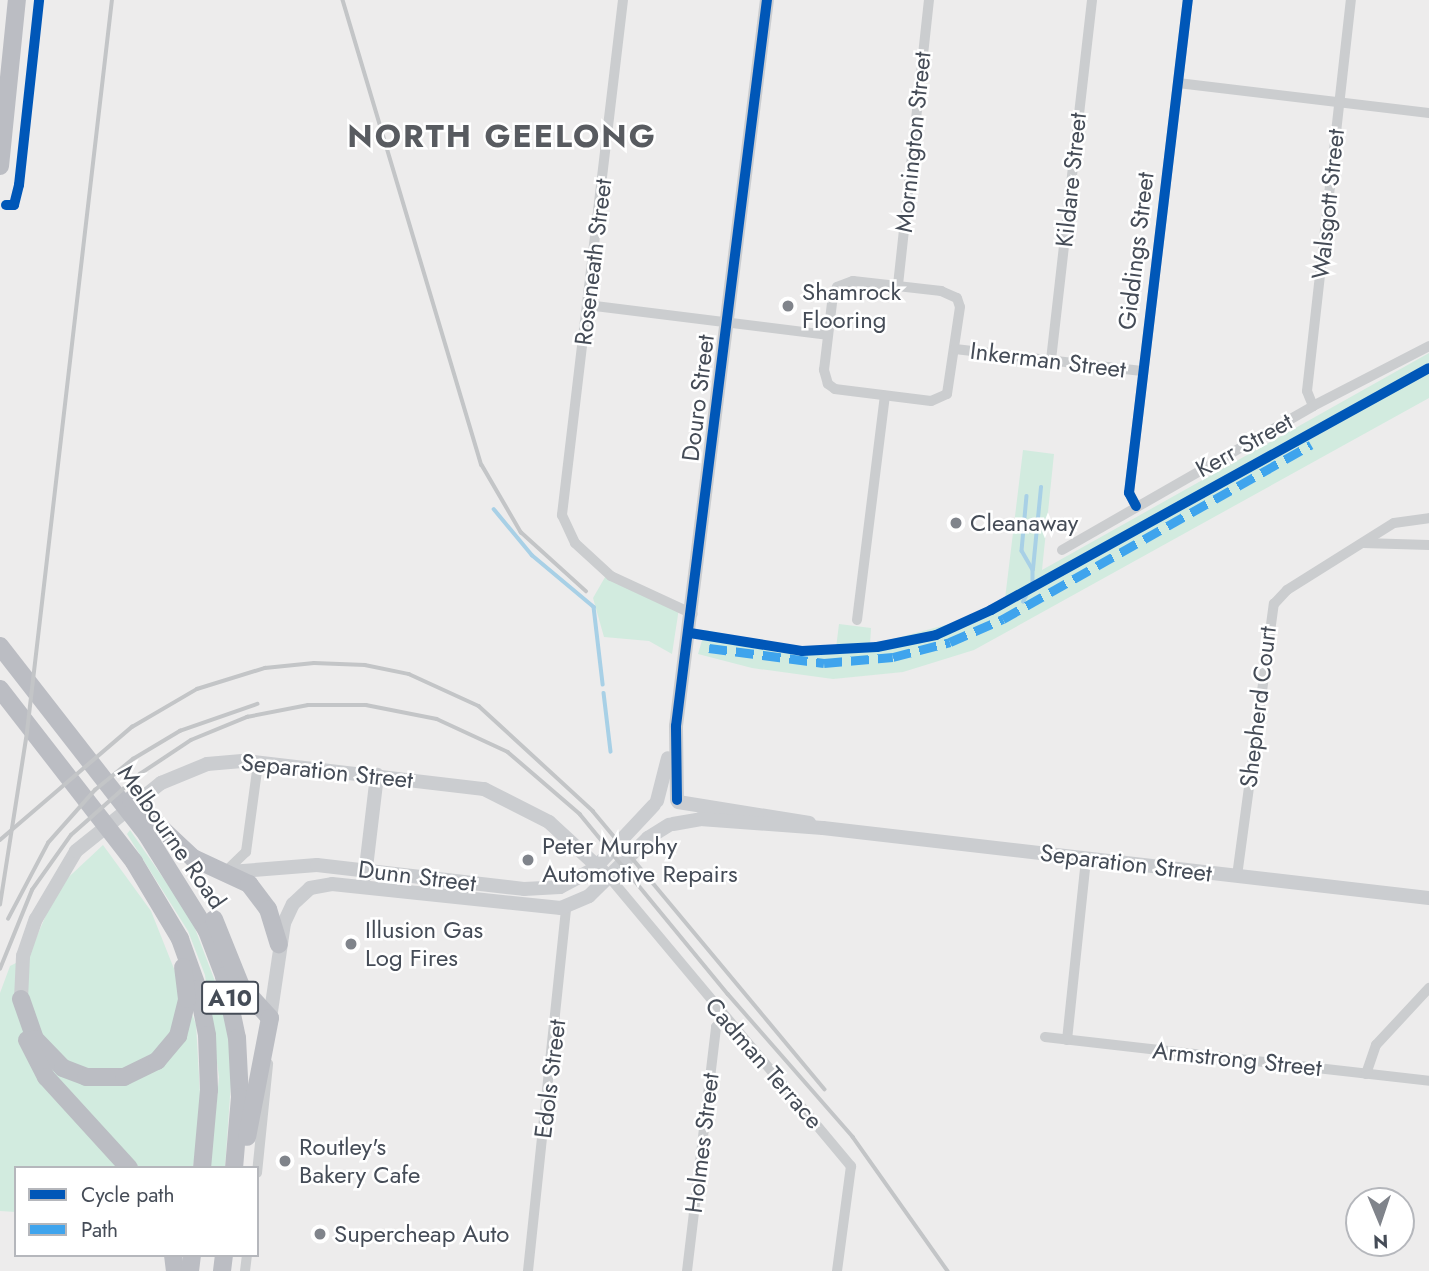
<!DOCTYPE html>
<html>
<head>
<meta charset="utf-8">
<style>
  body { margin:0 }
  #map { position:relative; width:1429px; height:1271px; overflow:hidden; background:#edecec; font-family:Jost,sans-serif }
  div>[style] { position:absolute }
  .green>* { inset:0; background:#d2ebdf }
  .stream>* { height:3.5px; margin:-1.75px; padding:0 1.75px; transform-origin:1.75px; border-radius:1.75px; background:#a8d0e6 }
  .street>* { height:10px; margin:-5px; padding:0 5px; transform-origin:5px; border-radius:5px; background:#cbcdcf }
  .secondary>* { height:14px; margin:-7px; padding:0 7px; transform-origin:7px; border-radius:7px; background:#cbcdd0 }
  .highway>* { height:18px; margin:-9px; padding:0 9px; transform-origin:9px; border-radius:9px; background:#bbbdc3 }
  .rail>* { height:3.5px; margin:-1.75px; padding:0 1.75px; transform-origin:1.75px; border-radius:1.75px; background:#c3c5c7 }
  .quiet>* { height:9px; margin-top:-4.5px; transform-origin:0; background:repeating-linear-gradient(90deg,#3fa4ed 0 18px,transparent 0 27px) }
  .cycleway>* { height:10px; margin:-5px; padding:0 5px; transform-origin:5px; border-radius:5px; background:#0057b8 }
  .dots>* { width:19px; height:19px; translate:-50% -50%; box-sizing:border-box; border:4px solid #fff; border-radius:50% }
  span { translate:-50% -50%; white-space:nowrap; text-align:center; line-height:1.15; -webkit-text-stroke:5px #fff; paint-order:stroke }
  .shield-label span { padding:2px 5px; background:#fff; border:2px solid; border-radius:5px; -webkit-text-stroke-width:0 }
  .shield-label { font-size:23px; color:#454c57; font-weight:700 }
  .street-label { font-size:24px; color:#454c57 }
  .poi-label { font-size:24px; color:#454c57 }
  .left { translate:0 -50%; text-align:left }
  .district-label { font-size:32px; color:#585b60; font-weight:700; letter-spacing:2px }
  .legend { position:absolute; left:14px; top:1166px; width:245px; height:91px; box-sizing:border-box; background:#fff; border:2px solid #b5b7bc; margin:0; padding:9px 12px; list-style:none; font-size:21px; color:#454c57 }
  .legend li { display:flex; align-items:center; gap:14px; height:35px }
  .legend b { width:35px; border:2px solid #b5b7bc }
  .north { position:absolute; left:1345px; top:1187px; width:70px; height:70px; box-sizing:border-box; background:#fff; border:2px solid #b5b7bc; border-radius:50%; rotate:178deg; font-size:19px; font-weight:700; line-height:28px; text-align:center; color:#454c57 }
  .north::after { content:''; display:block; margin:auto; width:24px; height:32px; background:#80848b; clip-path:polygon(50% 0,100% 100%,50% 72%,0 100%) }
</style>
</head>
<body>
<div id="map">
  <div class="green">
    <div style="clip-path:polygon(1429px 353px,1429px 398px,974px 650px,903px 672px,833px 679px,752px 668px,698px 654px,705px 630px,771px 645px,836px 648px,839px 624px,871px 628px,870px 645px,957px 622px,1005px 599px,1023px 450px,1054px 454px,1042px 570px)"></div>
    <div style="clip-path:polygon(608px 572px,679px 608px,672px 654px,649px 641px,604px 637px,593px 598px)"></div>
    <div style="clip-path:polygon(130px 830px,191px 918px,224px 1005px,232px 1068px,225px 1168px,210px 1168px,219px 1077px,205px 975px,188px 931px,127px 834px)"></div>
    <div style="clip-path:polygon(103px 845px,151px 911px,196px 1024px,201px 1111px,193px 1168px,16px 1168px,16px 1212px,0 1211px,0 993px,10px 966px,28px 957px,58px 887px)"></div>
  </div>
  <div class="stream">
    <div style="left:1027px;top:496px;width:55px;rotate:95.2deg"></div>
    <div style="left:1022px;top:551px;width:22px;rotate:60deg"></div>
    <div style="left:1033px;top:570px;width:12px;rotate:90deg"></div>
    <div style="left:494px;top:509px;width:60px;rotate:50.4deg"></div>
    <div style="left:532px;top:555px;width:81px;rotate:40deg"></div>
    <div style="left:594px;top:607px;width:78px;rotate:83.3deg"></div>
    <div style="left:1033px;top:569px;width:82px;rotate:-84.4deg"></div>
    <div style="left:1023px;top:602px;width:13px;rotate:-63deg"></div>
    <div style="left:604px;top:693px;width:59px;rotate:83.2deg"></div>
  </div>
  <div class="street">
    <div style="left:623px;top:0;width:519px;rotate:96.76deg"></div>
    <div style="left:562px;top:515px;width:31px;rotate:65deg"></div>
    <div style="left:575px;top:543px;width:49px;rotate:42.5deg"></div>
    <div style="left:611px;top:576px;width:90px;rotate:24.9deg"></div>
    <div style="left:1178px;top:83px;width:253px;rotate:6.8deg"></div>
    <div style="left:853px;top:281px;width:89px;rotate:6.5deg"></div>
    <div style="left:941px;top:291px;width:17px;rotate:24deg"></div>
    <div style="left:957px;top:298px;width:9px;rotate:72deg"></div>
    <div style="left:960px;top:307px;width:88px;rotate:98.5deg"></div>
    <div style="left:947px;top:394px;width:17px;rotate:156deg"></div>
    <div style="left:931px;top:401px;width:97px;rotate:-172.9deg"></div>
    <div style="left:835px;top:389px;width:9px;rotate:-144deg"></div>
    <div style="left:828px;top:384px;width:15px;rotate:-106deg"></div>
    <div style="left:824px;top:370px;width:76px;rotate:-83.2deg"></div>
    <div style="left:833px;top:295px;width:9px;rotate:-63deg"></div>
    <div style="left:837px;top:287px;width:17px;rotate:-21deg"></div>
    <div style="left:898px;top:285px;width:287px;rotate:-83.8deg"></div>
    <div style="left:587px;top:305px;width:242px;rotate:7.1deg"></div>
    <div style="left:955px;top:349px;width:188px;rotate:6.7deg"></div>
    <div style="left:1051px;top:360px;width:362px;rotate:-83.5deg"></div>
    <div style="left:1313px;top:406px;width:16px;rotate:-112deg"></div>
    <div style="left:1307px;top:391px;width:393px;rotate:-83.6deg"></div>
    <div style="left:1136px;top:506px;width:15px;rotate:-118deg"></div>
    <div style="left:1129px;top:493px;width:497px;rotate:-83.2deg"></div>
    <div style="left:1363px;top:543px;width:66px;rotate:1.7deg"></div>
    <div style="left:1062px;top:550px;width:289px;rotate:-29.8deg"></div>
    <div style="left:1313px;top:406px;width:131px;rotate:-27.3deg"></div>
    <div style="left:857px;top:620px;width:226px;rotate:-82.9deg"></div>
    <div style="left:226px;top:871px;width:28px;rotate:-44deg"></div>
    <div style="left:246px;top:852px;width:90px;rotate:-82.3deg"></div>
    <div style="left:1237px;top:876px;width:275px;rotate:-82.3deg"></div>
    <div style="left:1274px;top:604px;width:19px;rotate:-47deg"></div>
    <div style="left:1287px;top:590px;width:126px;rotate:-32.1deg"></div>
    <div style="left:1394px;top:523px;width:35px;rotate:-8deg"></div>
    <div style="left:610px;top:878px;width:376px;rotate:50.1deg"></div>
    <div style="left:851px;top:1166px;width:106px;rotate:97.6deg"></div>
    <div style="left:1045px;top:1037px;width:387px;rotate:6.5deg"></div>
    <div style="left:1067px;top:1040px;width:182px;rotate:-84deg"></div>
    <div style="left:1366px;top:1074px;width:31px;rotate:-71deg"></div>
    <div style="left:1376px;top:1045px;width:78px;rotate:-47.1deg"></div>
    <div style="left:257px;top:1173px;width:110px;rotate:-84.2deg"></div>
    <div style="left:245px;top:1271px;width:16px;rotate:-83deg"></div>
    <div style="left:528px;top:1271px;width:366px;rotate:-84deg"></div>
    <div style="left:687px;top:1271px;width:246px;rotate:-83.2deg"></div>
    <div style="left:716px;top:1027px;width:13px;rotate:-45deg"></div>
  </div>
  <div class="secondary">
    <div style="left:677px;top:800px;width:74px;rotate:-90.8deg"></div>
    <div style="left:676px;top:726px;width:732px;rotate:-82.86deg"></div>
    <div style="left:657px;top:801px;width:44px;rotate:-75.7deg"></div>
    <div style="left:678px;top:802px;width:133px;rotate:9.1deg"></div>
    <div style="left:673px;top:824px;width:27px;rotate:-10deg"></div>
    <div style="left:700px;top:819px;width:123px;rotate:4.2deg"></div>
    <div style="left:823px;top:828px;width:610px;rotate:6.59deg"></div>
    <div style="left:230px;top:872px;width:87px;rotate:-4.6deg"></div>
    <div style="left:317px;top:865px;width:208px;rotate:6.6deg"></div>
    <div style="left:524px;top:889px;width:36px;rotate:-3deg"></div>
    <div style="left:560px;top:887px;width:40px;rotate:-28deg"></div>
    <div style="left:595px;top:868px;width:86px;rotate:-46.9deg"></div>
    <div style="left:365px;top:876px;width:102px;rotate:-83.2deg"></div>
    <div style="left:21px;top:999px;width:43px;rotate:-87.3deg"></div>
    <div style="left:23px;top:956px;width:39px;rotate:-71deg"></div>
    <div style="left:36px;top:919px;width:79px;rotate:-59.5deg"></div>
    <div style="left:76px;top:851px;width:109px;rotate:-38.7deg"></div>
    <div style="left:161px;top:783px;width:50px;rotate:-22.4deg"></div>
    <div style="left:207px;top:764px;width:38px;rotate:-5deg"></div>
    <div style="left:245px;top:761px;width:241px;rotate:6.7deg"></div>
    <div style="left:484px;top:789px;width:73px;rotate:26.9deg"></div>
    <div style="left:549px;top:822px;width:83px;rotate:42.6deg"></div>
    <div style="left:270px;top:1018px;width:96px;rotate:-81.6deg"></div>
    <div style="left:284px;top:923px;width:21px;rotate:-65deg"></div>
    <div style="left:293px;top:904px;width:23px;rotate:-43deg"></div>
    <div style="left:310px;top:888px;width:22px;rotate:-10deg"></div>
    <div style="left:332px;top:884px;width:230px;rotate:6deg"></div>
    <div style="left:561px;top:908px;width:30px;rotate:-23deg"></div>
    <div style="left:589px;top:896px;width:83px;rotate:-44.5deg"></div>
    <div style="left:648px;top:838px;width:25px;rotate:-32deg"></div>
  </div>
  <div class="highway">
    <div style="left:0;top:166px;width:167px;rotate:-84.2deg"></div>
    <div style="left:0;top:646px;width:239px;rotate:52.1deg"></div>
    <div style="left:147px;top:835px;width:113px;rotate:58deg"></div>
    <div style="left:207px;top:931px;width:48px;rotate:69.3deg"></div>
    <div style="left:224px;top:976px;width:63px;rotate:78.2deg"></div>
    <div style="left:237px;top:1038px;width:59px;rotate:87.1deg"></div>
    <div style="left:240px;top:1097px;width:71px;rotate:94.8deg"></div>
    <div style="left:0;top:689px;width:219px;rotate:52.2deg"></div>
    <div style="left:134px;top:862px;width:90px;rotate:59.1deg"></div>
    <div style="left:180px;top:939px;width:53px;rotate:70.2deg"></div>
    <div style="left:198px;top:989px;width:47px;rotate:78.9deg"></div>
    <div style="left:207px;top:1035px;width:55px;rotate:87.9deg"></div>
    <div style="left:209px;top:1090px;width:78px;rotate:95.1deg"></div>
    <div style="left:131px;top:800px;width:85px;rotate:43.1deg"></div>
    <div style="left:193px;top:858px;width:62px;rotate:24.9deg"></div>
    <div style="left:249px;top:884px;width:31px;rotate:53deg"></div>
    <div style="left:268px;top:909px;width:37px;rotate:73deg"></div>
    <div style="left:214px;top:919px;width:72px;rotate:68.1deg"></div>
    <div style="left:241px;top:986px;width:43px;rotate:47.8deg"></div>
    <div style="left:270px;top:1018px;width:121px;rotate:100.9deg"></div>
    <div style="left:21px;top:999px;width:42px;rotate:70.7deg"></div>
    <div style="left:35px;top:1039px;width:40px;rotate:46deg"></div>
    <div style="left:63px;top:1068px;width:25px;rotate:21deg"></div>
    <div style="left:86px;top:1077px;width:38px"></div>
    <div style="left:124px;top:1077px;width:37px;rotate:-26deg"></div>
    <div style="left:157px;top:1061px;width:33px;rotate:-50deg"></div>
    <div style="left:178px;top:1036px;width:38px;rotate:-76deg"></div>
    <div style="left:187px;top:999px;width:32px;rotate:-97deg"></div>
    <div style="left:27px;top:1040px;width:42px;rotate:62.8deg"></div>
    <div style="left:46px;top:1077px;width:123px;rotate:47.6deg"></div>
    <div style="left:173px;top:1255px;width:16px;rotate:83deg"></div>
    <div style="left:190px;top:1271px;width:16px;rotate:-83deg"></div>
    <div style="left:222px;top:1271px;width:16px;rotate:-83deg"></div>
  </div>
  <div class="rail">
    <div style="left:343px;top:0;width:485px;rotate:73.4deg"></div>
    <div style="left:482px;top:465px;width:78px;rotate:59.8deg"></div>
    <div style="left:521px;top:532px;width:88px;rotate:42.2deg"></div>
    <div style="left:0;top:840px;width:174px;rotate:-40.6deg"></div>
    <div style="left:132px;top:727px;width:75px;rotate:-30.3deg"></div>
    <div style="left:197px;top:689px;width:71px;rotate:-17.2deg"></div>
    <div style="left:265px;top:668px;width:49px;rotate:-5.8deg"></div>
    <div style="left:314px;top:663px;width:51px;rotate:2.2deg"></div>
    <div style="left:365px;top:665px;width:45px;rotate:11.6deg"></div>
    <div style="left:409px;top:674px;width:77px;rotate:24.6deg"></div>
    <div style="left:479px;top:706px;width:155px;rotate:42.6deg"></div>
    <div style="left:593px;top:811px;width:362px;rotate:50.2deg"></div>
    <div style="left:0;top:905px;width:175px;rotate:-81.1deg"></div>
    <div style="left:27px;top:732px;width:737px;rotate:-83.38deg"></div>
    <div style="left:8px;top:919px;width:86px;rotate:-62.2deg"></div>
    <div style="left:48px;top:843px;width:71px;rotate:-48.4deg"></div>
    <div style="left:95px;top:790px;width:49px;rotate:-39.2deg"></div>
    <div style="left:133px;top:759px;width:55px;rotate:-30.8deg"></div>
    <div style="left:180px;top:731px;width:82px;rotate:-19.3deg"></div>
    <div style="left:0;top:969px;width:85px;rotate:-67.9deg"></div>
    <div style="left:32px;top:890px;width:67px;rotate:-54.7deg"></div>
    <div style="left:71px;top:835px;width:92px;rotate:-41.5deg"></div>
    <div style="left:140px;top:774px;width:61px;rotate:-33.7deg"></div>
    <div style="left:191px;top:740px;width:61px;rotate:-22.3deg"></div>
    <div style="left:247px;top:717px;width:62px;rotate:-11.1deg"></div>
    <div style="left:308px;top:705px;width:58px"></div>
    <div style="left:366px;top:705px;width:72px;rotate:11.2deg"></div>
    <div style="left:437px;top:719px;width:78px;rotate:24.9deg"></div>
    <div style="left:508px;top:752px;width:95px;rotate:40.7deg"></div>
    <div style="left:580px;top:814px;width:233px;rotate:50.6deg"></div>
    <div style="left:728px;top:994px;width:190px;rotate:48.8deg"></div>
    <div style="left:853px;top:1137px;width:164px;rotate:54.7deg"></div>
  </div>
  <div class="quiet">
    <div style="left:709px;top:648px;width:116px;rotate:7.4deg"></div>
    <div style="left:824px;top:663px;width:69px;rotate:-5deg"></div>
    <div style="left:893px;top:657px;width:59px;rotate:-14.7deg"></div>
    <div style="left:950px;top:642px;width:58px;rotate:-23.5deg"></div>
    <div style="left:1003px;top:619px;width:354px;rotate:-29.5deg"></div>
  </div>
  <div class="cycleway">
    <div style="left:6px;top:205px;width:8px"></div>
    <div style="left:14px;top:205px;width:21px;rotate:-76deg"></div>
    <div style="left:19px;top:185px;width:186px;rotate:-83.8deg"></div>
    <div style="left:1136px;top:506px;width:15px;rotate:-118deg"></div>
    <div style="left:1129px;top:493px;width:497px;rotate:-83.2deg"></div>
    <div style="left:690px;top:633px;width:113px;rotate:9.1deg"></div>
    <div style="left:802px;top:651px;width:75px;rotate:-3.1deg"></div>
    <div style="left:877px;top:647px;width:60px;rotate:-11.5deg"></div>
    <div style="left:936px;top:635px;width:60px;rotate:-24.4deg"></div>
    <div style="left:991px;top:610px;width:500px;rotate:-28.92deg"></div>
    <div style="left:677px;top:800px;width:74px;rotate:-90.8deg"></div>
    <div style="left:676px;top:726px;width:732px;rotate:-82.86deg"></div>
  </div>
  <div class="dots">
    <div style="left:788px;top:306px;background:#80848b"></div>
    <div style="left:956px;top:523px;background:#80848b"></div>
    <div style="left:528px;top:860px;background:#80848b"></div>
    <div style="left:351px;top:944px;background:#80848b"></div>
    <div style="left:285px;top:1161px;background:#80848b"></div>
    <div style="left:320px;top:1234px;background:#80848b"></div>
  </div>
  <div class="shield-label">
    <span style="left:230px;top:998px">A10</span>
  </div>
  <div class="street-label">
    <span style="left:913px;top:142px;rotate:-84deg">Mornington Street</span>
    <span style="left:1071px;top:180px;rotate:-84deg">Kildare Street</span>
    <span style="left:1328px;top:204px;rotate:-84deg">Walsgott Street</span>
    <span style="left:1136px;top:251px;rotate:-83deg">Giddings Street</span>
    <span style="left:593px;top:262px;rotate:-83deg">Roseneath Street</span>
    <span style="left:1048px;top:360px;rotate:7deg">Inkerman Street</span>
    <span style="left:698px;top:398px;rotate:-83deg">Douro Street</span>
    <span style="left:1244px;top:445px;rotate:-29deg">Kerr Street</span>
    <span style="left:1258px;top:707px;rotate:-83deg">Shepherd Court</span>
    <span style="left:327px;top:771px;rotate:6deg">Separation Street</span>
    <span style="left:172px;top:837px;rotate:55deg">Melbourne Road</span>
    <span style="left:1126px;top:863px;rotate:7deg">Separation Street</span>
    <span style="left:417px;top:876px;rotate:7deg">Dunn Street</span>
    <span style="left:1237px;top:1059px;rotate:6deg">Armstrong Street</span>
    <span style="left:764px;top:1063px;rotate:49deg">Cadman Terrace</span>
    <span style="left:550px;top:1079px;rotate:-83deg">Edols Street</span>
    <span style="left:702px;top:1143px;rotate:-83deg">Holmes Street</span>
  </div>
  <div class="poi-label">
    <span class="left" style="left:802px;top:306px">Shamrock<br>Flooring</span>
    <span class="left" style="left:970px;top:523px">Cleanaway</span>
    <span class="left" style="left:542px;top:860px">Peter Murphy<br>Automotive Repairs</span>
    <span class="left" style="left:365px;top:944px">Illusion Gas<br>Log Fires</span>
    <span class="left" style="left:299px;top:1161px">Routley's<br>Bakery Cafe</span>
    <span class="left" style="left:334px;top:1234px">Supercheap Auto</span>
  </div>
  <div class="district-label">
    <span style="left:502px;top:136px">NORTH GEELONG</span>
  </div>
  <ul class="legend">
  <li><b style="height:9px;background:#0057b8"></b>Cycle path</li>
  <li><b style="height:9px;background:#3fa4ed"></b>Path</li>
  </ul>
  <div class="north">N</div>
</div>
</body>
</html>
